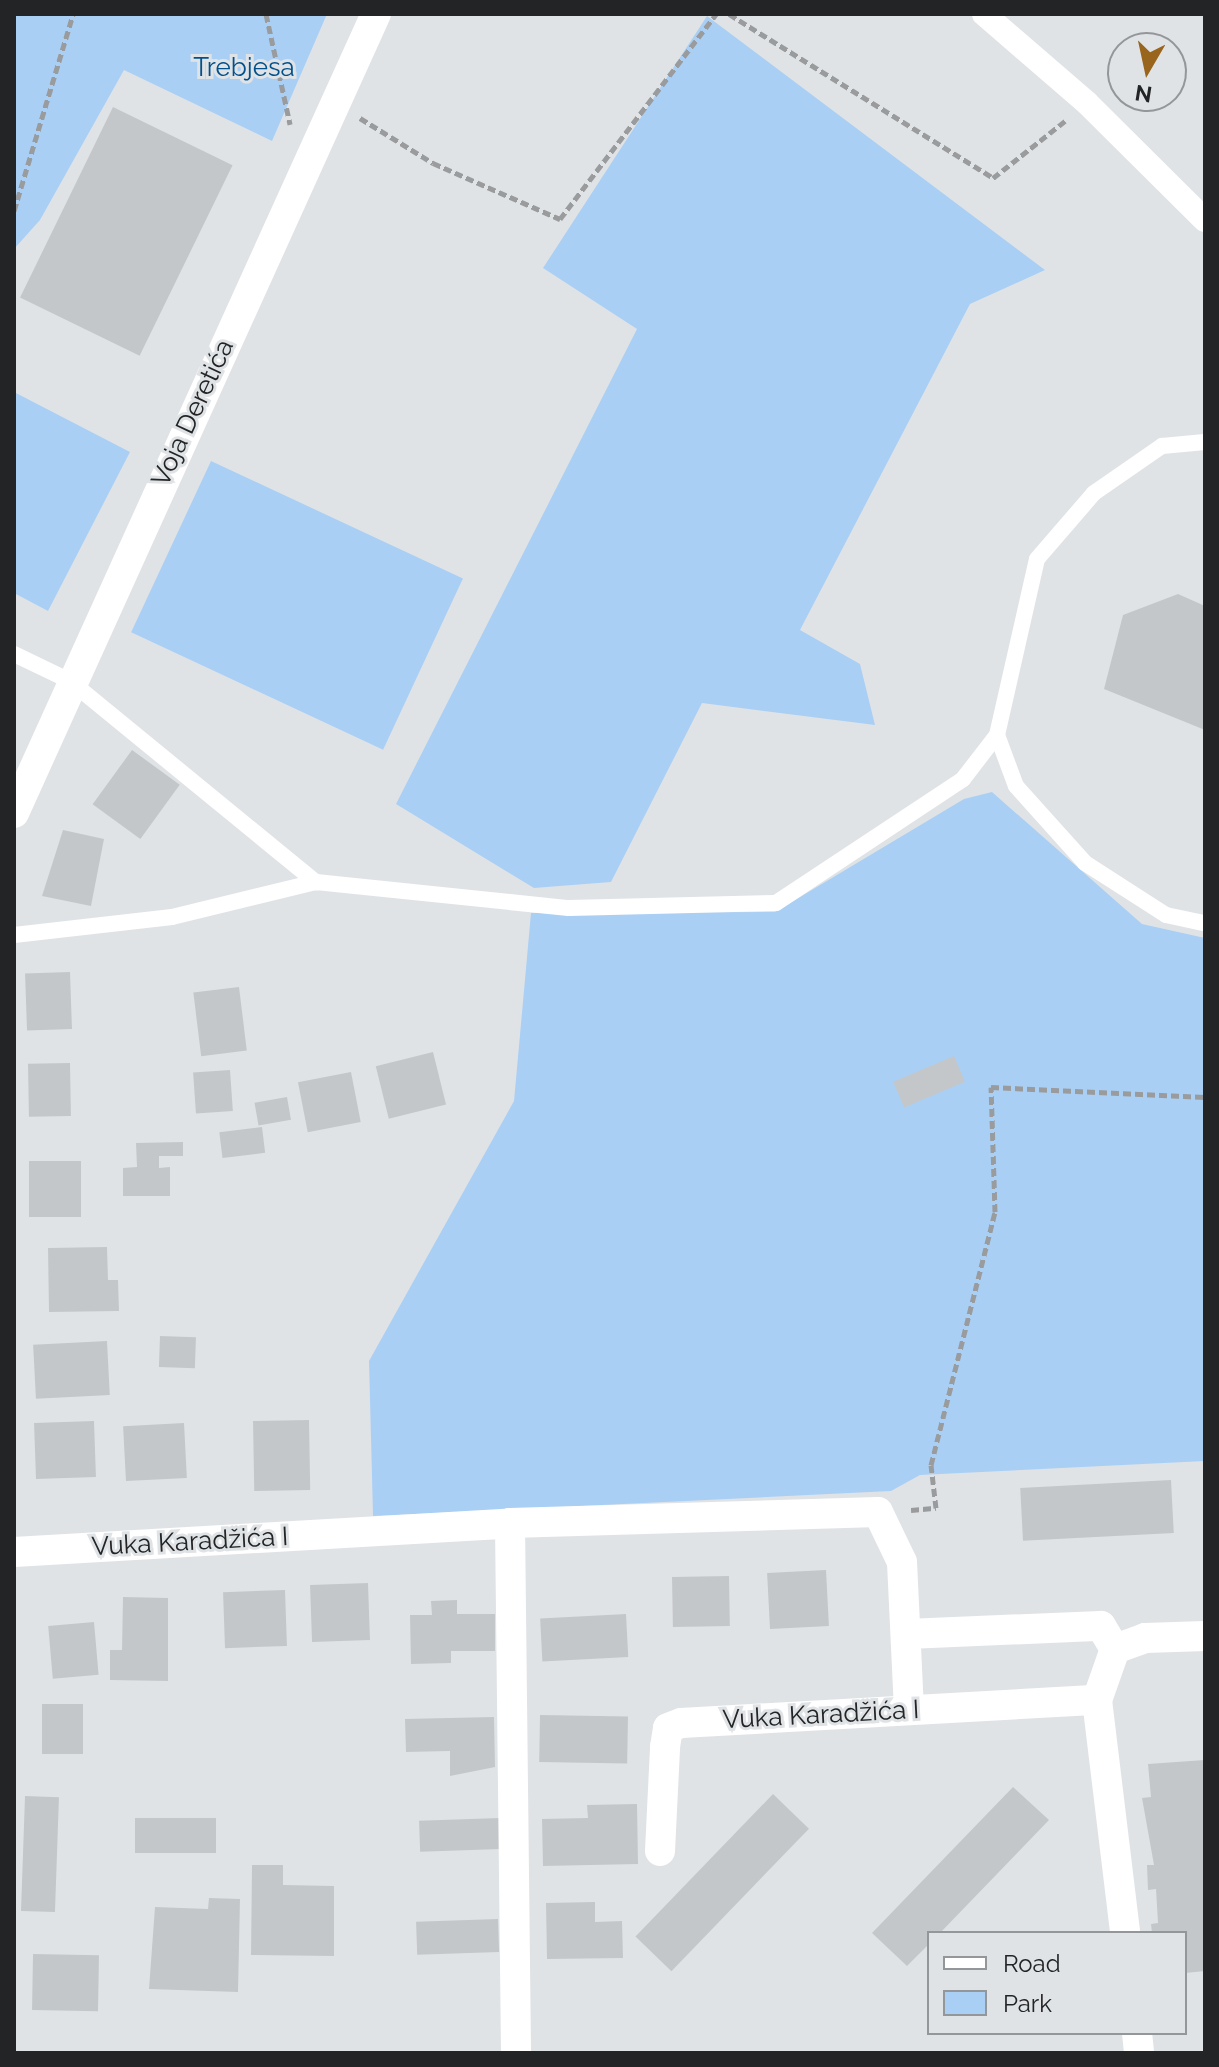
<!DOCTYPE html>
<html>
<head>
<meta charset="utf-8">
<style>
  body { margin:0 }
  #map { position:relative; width:1219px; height:2067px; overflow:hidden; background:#e0e3e6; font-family:Raleway,sans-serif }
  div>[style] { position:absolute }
  .green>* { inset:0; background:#aacff5; transform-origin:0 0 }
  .building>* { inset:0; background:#c4c7c9; transform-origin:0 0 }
  .path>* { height:5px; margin-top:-2.5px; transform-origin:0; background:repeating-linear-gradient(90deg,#999b9d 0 8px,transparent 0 12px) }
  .service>* { height:16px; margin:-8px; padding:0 8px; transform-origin:8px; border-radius:8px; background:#fff }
  .pedestrian>* { height:24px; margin:-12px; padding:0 12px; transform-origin:12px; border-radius:12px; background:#fff }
  .minor>* { height:30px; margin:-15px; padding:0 15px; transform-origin:15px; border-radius:15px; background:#fff }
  span { translate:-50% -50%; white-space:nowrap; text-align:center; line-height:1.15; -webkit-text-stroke:6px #e0e3e6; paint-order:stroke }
  .park-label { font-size:26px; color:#02518c }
  .street-label { font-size:26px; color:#232425 }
  .frame { position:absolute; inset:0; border:16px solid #232425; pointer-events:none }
  .legend { position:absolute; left:927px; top:1931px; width:260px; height:104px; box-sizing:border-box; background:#e0e3e6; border:2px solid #949799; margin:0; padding:10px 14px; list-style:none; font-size:24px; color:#232425 }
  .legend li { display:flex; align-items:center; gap:16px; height:40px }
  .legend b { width:40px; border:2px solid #949799 }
  .north { position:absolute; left:1107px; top:32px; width:80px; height:80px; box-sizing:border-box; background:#e0e3e6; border:2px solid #949799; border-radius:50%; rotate:189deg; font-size:22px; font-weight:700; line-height:32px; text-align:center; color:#232425 }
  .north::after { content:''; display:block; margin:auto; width:28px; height:36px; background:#99641b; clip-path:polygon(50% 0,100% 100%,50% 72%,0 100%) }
</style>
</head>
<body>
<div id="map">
  <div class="green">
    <div style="clip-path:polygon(14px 14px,327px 14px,272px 141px,124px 70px,40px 220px,14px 249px)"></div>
    <div style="clip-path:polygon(707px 16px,1045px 270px,970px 304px,800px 630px,860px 664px,875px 725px,702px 703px,611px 882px,534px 888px,396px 804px,637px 329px,543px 268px)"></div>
    <div style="clip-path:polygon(14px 392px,130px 452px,48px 611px,14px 593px)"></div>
    <div style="left:211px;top:461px;width:278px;height:189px;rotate:25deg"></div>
    <div style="clip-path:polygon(992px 792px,1142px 924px,1205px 938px,1205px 1461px,920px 1475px,891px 1491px,373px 1516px,369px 1361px,514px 1101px,531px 913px,775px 912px,964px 799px)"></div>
  </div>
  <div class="building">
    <div style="left:113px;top:107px;width:133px;height:212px;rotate:26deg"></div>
    <div style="clip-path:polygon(1178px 594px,1205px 606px,1205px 730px,1104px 689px,1123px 615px)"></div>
    <div style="left:132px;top:750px;width:59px;height:67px;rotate:36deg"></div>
    <div style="clip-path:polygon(63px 830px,104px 839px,91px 906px,42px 896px)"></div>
    <div style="left:70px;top:972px;width:57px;height:45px;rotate:88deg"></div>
    <div style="left:239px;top:987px;width:64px;height:46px;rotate:83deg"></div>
    <div style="left:433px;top:1052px;width:54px;height:59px;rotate:76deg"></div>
    <div style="left:954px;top:1056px;width:28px;height:66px;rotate:67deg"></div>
    <div style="left:70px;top:1063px;width:53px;height:42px;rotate:89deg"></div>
    <div style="left:230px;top:1070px;width:41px;height:37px;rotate:86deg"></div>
    <div style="left:351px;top:1072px;width:51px;height:54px;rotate:79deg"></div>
    <div style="left:287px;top:1097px;width:23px;height:33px;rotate:80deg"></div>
    <div style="left:262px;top:1127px;width:26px;height:43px;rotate:83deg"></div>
    <div style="clip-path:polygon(183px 1142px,183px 1156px,159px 1156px,159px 1168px,170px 1167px,170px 1196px,123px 1196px,123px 1168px,137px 1167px,136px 1143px)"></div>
    <div style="left:29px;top:1161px;width:52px;height:56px"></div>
    <div style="clip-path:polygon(107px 1247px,108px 1280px,118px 1280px,119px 1311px,49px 1312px,48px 1248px)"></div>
    <div style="left:160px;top:1336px;width:36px;height:31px;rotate:2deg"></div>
    <div style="left:107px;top:1341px;width:54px;height:74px;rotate:87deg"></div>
    <div style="left:309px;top:1420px;width:70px;height:56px;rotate:89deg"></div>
    <div style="left:94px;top:1421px;width:56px;height:60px;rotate:88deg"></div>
    <div style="left:184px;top:1423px;width:55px;height:61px;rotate:87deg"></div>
    <div style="left:1171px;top:1480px;width:53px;height:151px;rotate:87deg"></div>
    <div style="left:826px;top:1570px;width:56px;height:59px;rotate:87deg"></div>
    <div style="left:729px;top:1576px;width:50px;height:57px;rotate:89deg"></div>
    <div style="left:368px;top:1583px;width:57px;height:58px;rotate:88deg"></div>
    <div style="left:285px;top:1590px;width:56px;height:62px;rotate:88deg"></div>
    <div style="clip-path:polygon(123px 1597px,168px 1598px,168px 1681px,110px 1680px,110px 1650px,122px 1650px)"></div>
    <div style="clip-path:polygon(457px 1600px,457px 1614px,495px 1614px,495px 1651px,451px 1651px,451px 1663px,411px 1664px,410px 1615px,432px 1615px,431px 1601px)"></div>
    <div style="left:626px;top:1614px;width:43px;height:86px;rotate:87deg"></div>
    <div style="left:94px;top:1622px;width:53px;height:46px;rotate:85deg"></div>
    <div style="left:42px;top:1704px;width:41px;height:50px"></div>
    <div style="left:540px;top:1715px;width:88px;height:47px;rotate:1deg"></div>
    <div style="clip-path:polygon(494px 1717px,495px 1767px,450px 1776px,450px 1751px,406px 1752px,405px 1719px)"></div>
    <div style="clip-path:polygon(1205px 1760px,1205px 1971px,1185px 1973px,1185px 1933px,1152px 1933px,1151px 1924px,1158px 1923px,1156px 1889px,1148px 1890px,1147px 1865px,1154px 1865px,1142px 1798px,1151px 1797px,1148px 1764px)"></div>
    <div style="clip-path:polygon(1013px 1787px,1049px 1820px,940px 1933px,929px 1933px,929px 1944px,907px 1966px,872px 1933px)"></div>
    <div style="left:773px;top:1794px;width:50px;height:198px;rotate:44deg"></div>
    <div style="left:25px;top:1796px;width:34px;height:115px;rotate:2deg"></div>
    <div style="clip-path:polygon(637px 1804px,638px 1864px,543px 1866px,542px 1819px,588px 1818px,587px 1805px)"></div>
    <div style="left:135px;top:1818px;width:81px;height:35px"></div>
    <div style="left:500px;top:1818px;width:31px;height:81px;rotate:88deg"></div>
    <div style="clip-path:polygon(252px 1865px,283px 1865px,283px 1885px,334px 1886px,334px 1956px,251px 1955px)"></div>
    <div style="clip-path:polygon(209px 1898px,240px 1899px,238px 1992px,149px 1989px,155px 1907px,208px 1909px)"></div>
    <div style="clip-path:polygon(595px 1902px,595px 1922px,622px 1921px,623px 1958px,547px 1959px,546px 1903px)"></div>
    <div style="left:498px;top:1919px;width:33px;height:82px;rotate:88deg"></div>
    <div style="left:33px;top:1954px;width:66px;height:56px;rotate:1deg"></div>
  </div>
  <div class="path">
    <div style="left:266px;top:14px;width:113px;rotate:77.7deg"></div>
    <div style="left:729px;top:14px;width:311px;rotate:31.8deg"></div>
    <div style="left:993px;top:178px;width:92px;rotate:-38.4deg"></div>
    <div style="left:360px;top:118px;width:86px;rotate:31.7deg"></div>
    <div style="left:433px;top:163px;width:139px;rotate:23.8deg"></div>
    <div style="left:560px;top:219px;width:258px;rotate:-52.7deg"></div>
    <div style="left:14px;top:211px;width:206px;rotate:-73.3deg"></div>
    <div style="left:911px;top:1510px;width:25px;rotate:-5deg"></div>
    <div style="left:936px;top:1508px;width:43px;rotate:-96.6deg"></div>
    <div style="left:931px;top:1465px;width:261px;rotate:-75.8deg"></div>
    <div style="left:995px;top:1212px;width:125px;rotate:-91.8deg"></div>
    <div style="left:991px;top:1087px;width:214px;rotate:2.7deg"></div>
  </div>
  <div class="service">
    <div style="left:14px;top:654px;width:62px;rotate:25.7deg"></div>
    <div style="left:70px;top:681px;width:318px;rotate:39.3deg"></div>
    <div style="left:316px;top:882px;width:254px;rotate:5.9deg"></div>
    <div style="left:569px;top:908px;width:207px;rotate:-1.4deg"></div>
    <div style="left:776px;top:903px;width:224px;rotate:-33.5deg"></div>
    <div style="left:963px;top:779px;width:56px;rotate:-52.3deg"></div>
    <div style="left:997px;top:735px;width:180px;rotate:-77.2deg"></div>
    <div style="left:1037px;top:559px;width:87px;rotate:-49.2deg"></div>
    <div style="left:1094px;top:493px;width:83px;rotate:-34.7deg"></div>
    <div style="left:1162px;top:446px;width:43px;rotate:-5.3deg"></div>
    <div style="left:997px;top:735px;width:54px;rotate:69.6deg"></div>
    <div style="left:1016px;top:786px;width:103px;rotate:48.1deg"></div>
    <div style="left:1085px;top:863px;width:96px;rotate:32.7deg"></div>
    <div style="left:1166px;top:915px;width:40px;rotate:12deg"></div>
    <div style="left:14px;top:935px;width:159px;rotate:-6.5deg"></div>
    <div style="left:172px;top:917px;width:148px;rotate:-13.7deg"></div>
  </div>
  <div class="pedestrian">
    <div style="left:984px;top:14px;width:136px;rotate:40.8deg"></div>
    <div style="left:1087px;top:103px;width:166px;rotate:44.8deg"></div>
  </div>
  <div class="minor">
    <div style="left:14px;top:813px;width:877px;rotate:-65.63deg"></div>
    <div style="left:510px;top:1523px;width:530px;rotate:89.35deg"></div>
    <div style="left:14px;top:1552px;width:497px;rotate:-3.3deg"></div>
    <div style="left:510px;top:1523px;width:368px;rotate:-1.7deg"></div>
    <div style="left:878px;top:1512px;width:55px;rotate:64.4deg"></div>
    <div style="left:902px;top:1562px;width:148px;rotate:87.3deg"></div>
    <div style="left:907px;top:1634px;width:194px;rotate:-2.4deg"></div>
    <div style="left:1101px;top:1626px;width:27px;rotate:59deg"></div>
    <div style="left:1115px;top:1649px;width:54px;rotate:109.4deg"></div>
    <div style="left:1097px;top:1700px;width:235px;rotate:83.1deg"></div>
    <div style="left:1115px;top:1649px;width:32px;rotate:-20deg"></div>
    <div style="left:1145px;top:1638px;width:60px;rotate:-1.9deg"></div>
    <div style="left:660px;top:1851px;width:104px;rotate:-87.2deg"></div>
    <div style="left:665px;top:1747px;width:19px;rotate:-81deg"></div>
    <div style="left:668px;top:1728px;width:14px;rotate:-21deg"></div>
    <div style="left:681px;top:1723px;width:417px;rotate:-3.2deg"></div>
    <div style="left:1137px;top:2033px;width:20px;rotate:84deg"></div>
  </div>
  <div class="park-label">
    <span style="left:244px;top:68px">Trebjesa</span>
  </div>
  <div class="street-label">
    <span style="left:193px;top:413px;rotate:-65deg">Voja Deretića</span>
    <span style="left:190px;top:1542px;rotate:-3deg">Vuka Karadžića I</span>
    <span style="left:821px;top:1715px;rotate:-3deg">Vuka Karadžića I</span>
  </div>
  <div class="frame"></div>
  <ul class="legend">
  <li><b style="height:10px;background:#fff"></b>Road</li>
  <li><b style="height:22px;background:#aacff5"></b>Park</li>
  </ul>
  <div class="north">N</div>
</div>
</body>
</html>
